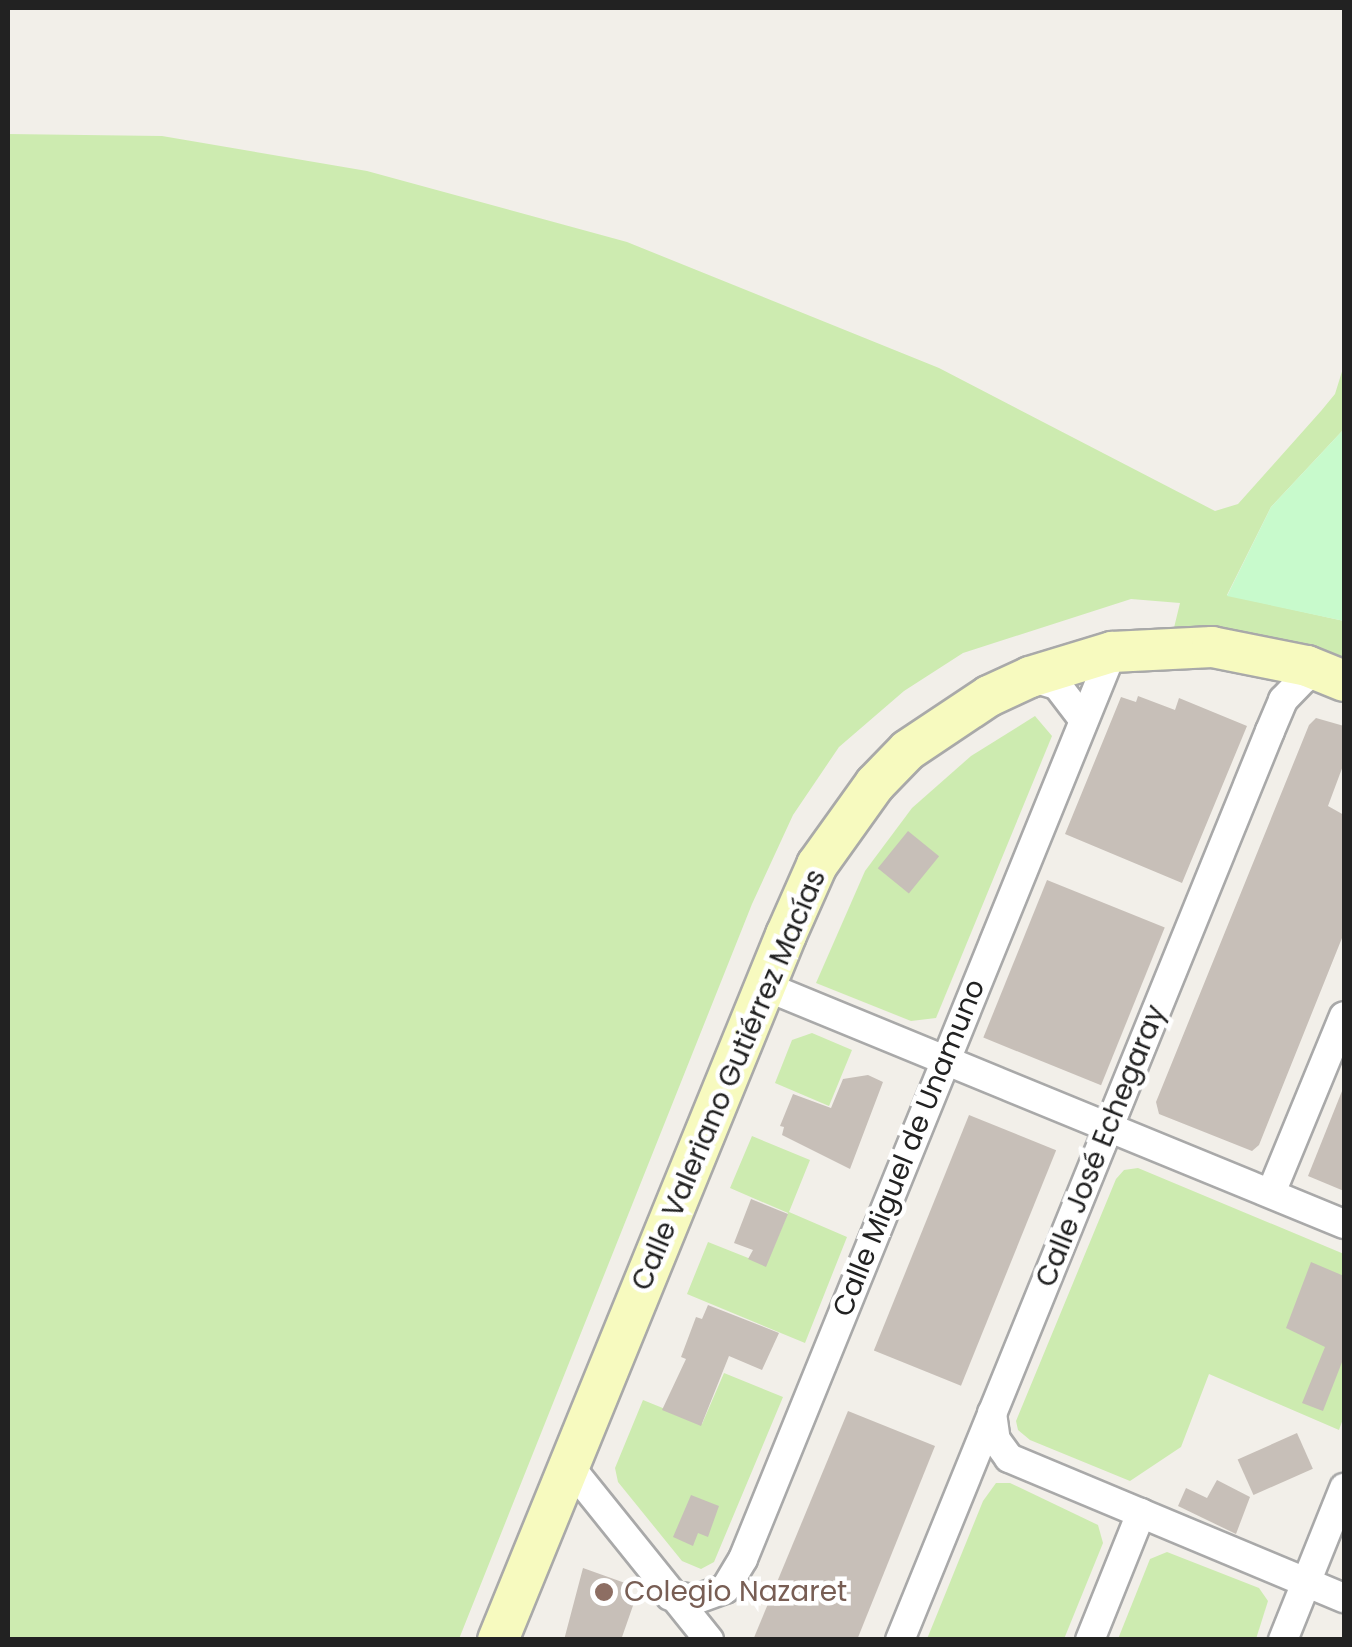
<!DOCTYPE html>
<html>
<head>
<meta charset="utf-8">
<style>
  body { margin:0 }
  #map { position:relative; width:1352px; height:1647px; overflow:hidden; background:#f2efe9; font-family:Poppins,sans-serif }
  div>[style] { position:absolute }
  .grass>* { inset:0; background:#cdebb0 }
  .park>* { inset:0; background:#c8facc }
  .building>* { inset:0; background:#c7bfb8; transform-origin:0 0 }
  .roads { filter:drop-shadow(2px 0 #a9a9a9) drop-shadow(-2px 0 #a9a9a9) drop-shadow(0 2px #a9a9a9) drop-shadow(0 -2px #a9a9a9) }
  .minor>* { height:28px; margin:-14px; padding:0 14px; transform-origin:14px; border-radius:14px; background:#fff }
  .secondary>* { height:40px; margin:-20px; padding:0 20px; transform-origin:20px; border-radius:20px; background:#f7fabf }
  .dots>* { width:28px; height:28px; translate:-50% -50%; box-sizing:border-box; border:5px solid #fff; border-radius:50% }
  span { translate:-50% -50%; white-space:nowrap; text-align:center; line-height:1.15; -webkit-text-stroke:9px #fff; paint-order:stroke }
  .street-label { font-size:28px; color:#222 }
  .education-label { font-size:28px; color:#785e54 }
  .left { translate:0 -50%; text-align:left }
  .frame { position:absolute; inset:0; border:10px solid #222; pointer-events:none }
</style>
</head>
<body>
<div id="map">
  <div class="grass">
    <div style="clip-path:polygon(8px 134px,162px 136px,367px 171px,627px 242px,939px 368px,1215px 511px,1238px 504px,1321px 411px,1335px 394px,1344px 365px,1344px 429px,1271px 507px,1227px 595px,1344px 621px,1344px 666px,1172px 636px,1180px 603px,1131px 599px,963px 653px,904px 691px,839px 747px,793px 815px,752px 904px,459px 1639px,8px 1640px)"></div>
    <div style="clip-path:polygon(1035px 716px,1052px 736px,936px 1018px,911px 1021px,816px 983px,865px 871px,912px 808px,971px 756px)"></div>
    <div style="clip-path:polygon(812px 1033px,852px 1050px,829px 1106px,775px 1083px,792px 1040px)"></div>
    <div style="clip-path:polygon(752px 1136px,810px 1160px,789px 1212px,847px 1237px,805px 1343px,687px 1294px,708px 1242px,766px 1265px,788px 1213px,730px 1188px)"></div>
    <div style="clip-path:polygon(1138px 1168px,1344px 1254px,1344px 1416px,1339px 1430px,1209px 1374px,1181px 1447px,1130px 1481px,1030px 1440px,1018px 1430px,1016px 1421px,1116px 1179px,1124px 1170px)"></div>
    <div style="clip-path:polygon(724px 1373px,783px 1397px,714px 1562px,701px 1569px,682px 1561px,618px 1482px,615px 1468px,643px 1400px,702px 1424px)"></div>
    <div style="clip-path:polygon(996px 1483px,1010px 1483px,1098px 1525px,1103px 1543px,1064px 1639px,927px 1639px,983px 1501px)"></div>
    <div style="clip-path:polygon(1167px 1552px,1259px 1588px,1268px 1601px,1256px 1639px,1118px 1639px,1150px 1559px)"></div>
  </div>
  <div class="park">
    <div style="clip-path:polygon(1344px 429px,1344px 621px,1227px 596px,1271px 507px)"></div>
  </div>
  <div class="building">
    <div style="clip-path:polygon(1138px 696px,1175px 710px,1179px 698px,1247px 726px,1182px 883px,1065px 834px,1121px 697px,1136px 702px)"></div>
    <div style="clip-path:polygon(1316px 718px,1344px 726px,1344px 763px,1328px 806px,1344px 815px,1344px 933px,1259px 1145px,1252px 1151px,1159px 1114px,1156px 1102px,1309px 725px)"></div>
    <div style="left:908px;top:831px;width:40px;height:48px;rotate:39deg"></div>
    <div style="left:1047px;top:880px;width:127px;height:170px;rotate:22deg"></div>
    <div style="clip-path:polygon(868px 1075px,883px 1082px,850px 1169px,782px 1135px,784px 1127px,780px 1126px,793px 1094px,831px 1108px,843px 1079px)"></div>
    <div style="clip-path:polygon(1344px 1086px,1344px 1191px,1308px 1176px)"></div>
    <div style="left:969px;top:1115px;width:94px;height:254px;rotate:22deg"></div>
    <div style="clip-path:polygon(751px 1199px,788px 1214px,766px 1267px,748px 1259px,753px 1250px,734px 1243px)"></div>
    <div style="clip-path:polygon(1311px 1262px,1344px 1276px,1344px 1357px,1323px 1411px,1302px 1403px,1325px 1347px,1286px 1328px)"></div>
    <div style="clip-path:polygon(708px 1305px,779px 1333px,762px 1370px,729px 1356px,701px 1426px,662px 1410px,686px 1359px,681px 1357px,696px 1317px,702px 1319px)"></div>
    <div style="clip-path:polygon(848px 1411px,935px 1446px,857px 1640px,753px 1640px)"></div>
    <div style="left:1297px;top:1433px;width:39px;height:65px;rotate:66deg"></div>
    <div style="clip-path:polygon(1217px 1480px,1250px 1497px,1236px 1534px,1178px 1506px,1186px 1488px,1207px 1498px)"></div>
    <div style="clip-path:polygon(691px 1495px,719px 1506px,708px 1537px,698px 1533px,693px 1546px,673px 1537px)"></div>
    <div style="clip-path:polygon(583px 1568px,625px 1583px,622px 1592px,636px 1597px,621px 1640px,564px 1640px)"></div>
  </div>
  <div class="roads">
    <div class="minor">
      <div style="left:1030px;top:677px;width:28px;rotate:17deg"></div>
      <div style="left:1057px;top:685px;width:43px;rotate:52.6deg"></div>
      <div style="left:767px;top:987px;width:624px;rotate:22.33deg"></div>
      <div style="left:1271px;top:1193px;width:191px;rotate:-67.6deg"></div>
      <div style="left:992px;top:1413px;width:27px;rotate:82deg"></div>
      <div style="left:996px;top:1440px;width:22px;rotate:54deg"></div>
      <div style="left:1009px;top:1458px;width:363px;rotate:22.7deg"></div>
      <div style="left:570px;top:1467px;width:222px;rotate:51.2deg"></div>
      <div style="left:670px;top:1596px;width:27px;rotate:6deg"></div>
      <div style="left:697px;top:1599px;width:30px;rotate:-20deg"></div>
      <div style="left:725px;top:1589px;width:35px;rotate:-59deg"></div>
      <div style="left:743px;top:1559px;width:979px;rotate:-67.86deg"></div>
      <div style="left:900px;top:1640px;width:981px;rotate:-67.85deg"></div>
      <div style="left:1270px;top:731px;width:34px;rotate:-67deg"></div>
      <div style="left:1283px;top:700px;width:30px;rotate:-46deg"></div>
      <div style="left:1304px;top:678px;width:21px;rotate:-17deg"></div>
      <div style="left:1090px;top:1640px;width:137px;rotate:-68.1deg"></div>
      <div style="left:1283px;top:1640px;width:164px;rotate:-68.1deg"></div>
    </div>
    <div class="secondary">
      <div style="left:498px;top:1640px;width:762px;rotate:-67.78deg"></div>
      <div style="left:786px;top:935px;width:77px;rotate:-66.1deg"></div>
      <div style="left:817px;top:865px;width:100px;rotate:-54.4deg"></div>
      <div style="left:875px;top:784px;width:47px;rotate:-45.9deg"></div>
      <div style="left:908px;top:750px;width:97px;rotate:-33.7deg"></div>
      <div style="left:989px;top:696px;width:45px;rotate:-24.9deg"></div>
      <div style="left:1030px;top:677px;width:86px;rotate:-17deg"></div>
      <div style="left:1112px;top:652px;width:100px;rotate:-2.9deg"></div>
      <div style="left:1212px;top:647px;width:97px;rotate:11.3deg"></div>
      <div style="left:1307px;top:666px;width:40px;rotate:22deg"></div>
    </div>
  </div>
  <div class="dots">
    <div style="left:604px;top:1592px;background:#8d6e63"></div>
  </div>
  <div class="street-label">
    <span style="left:729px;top:1080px;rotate:-67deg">Calle Valeriano Gutiérrez Macías</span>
    <span style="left:1101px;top:1146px;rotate:-68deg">Calle José Echegaray</span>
    <span style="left:909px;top:1148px;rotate:-68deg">Calle Miguel de Unamuno</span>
  </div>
  <div class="education-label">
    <span class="left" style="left:624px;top:1592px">Colegio Nazaret</span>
  </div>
  <div class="frame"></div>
</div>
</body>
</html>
